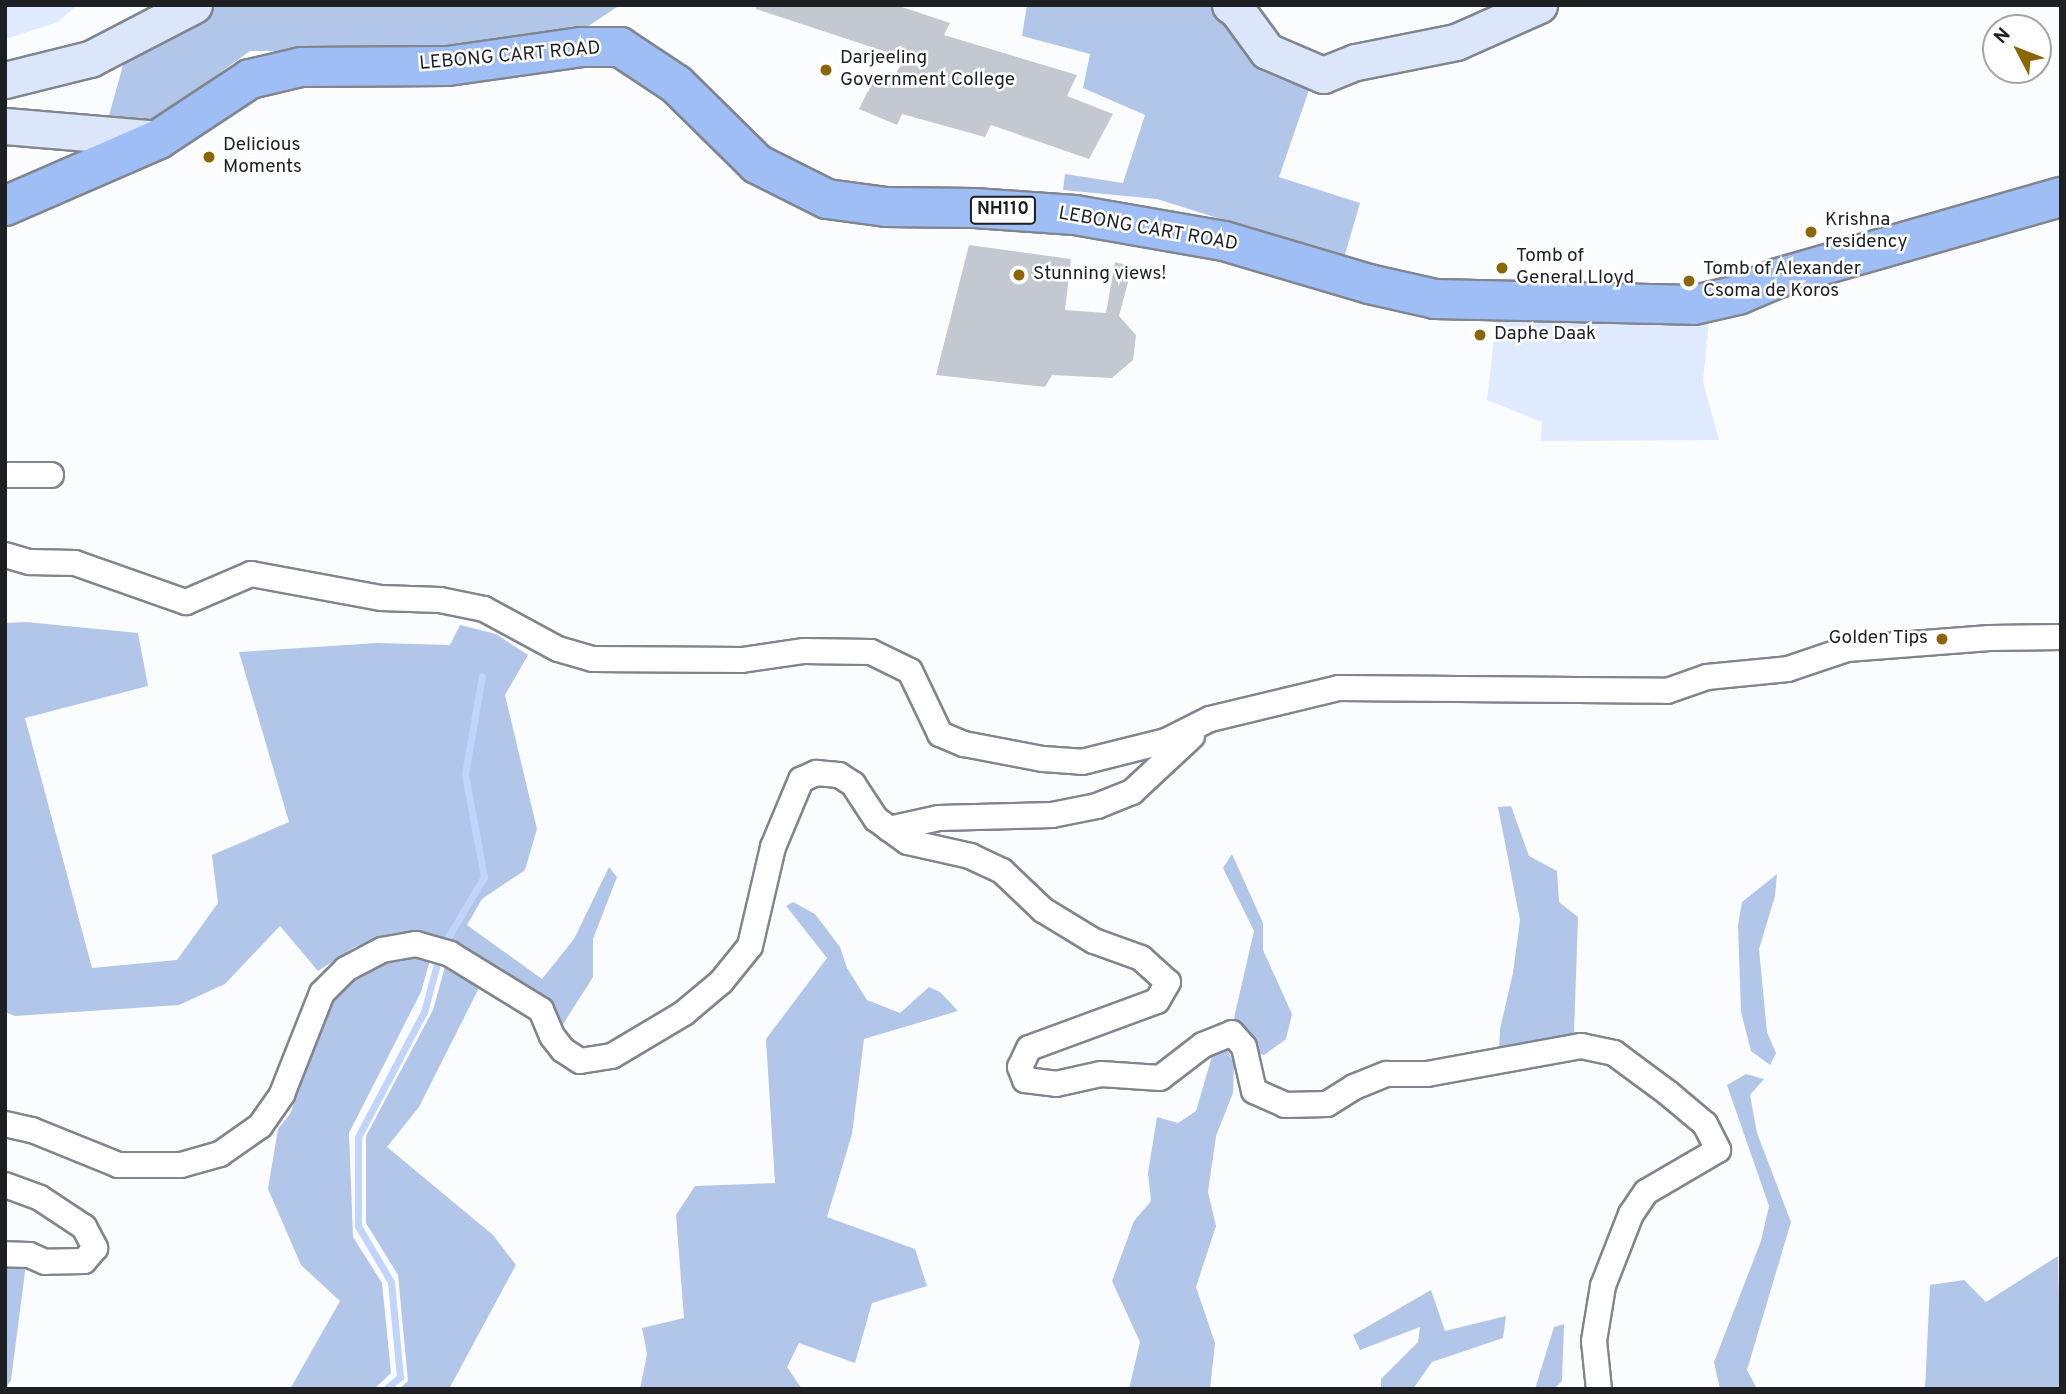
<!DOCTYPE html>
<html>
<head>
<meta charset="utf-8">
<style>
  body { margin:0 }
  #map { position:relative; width:2066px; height:1394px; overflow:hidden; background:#fbfcfe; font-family:Overpass,sans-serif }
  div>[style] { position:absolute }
  .green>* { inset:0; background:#dfeaff }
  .forest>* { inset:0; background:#b2c6ea }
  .stream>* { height:7px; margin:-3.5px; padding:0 3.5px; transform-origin:3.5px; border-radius:3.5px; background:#c1d4f9 }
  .building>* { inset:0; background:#c3c8d1 }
  .roads { filter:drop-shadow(2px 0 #81868e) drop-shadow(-2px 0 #81868e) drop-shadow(0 2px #81868e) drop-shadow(0 -2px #81868e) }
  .minor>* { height:24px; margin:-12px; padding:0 12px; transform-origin:12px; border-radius:12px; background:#fff }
  .secondary>* { height:35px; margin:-17.5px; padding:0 17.5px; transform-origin:17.5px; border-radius:17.5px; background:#dce6fb }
  .trunk>* { height:38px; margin:-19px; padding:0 19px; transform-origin:19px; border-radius:19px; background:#a0bef6 }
  .dots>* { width:19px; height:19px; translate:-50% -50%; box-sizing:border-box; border:4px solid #fff; border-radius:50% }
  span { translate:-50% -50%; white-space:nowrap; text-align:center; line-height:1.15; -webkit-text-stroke:5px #fff; paint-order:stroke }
  .shield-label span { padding:2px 5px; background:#fff; border:2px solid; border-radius:5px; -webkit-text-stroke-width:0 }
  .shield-label { font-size:18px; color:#1d1f22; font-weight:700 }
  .street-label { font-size:19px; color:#1d1f22 }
  .poi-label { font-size:19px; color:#1d1f22 }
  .left { translate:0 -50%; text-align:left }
  .right { translate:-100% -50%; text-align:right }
  .frame { position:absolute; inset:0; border:7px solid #1d1f22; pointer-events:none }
  .north { position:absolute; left:1982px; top:14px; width:70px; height:70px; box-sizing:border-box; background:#fff; border:2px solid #a5a5a7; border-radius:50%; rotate:312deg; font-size:19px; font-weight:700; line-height:28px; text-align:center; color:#1d1f22 }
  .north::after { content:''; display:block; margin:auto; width:24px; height:32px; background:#8b6605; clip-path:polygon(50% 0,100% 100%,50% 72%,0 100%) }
</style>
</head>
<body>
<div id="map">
  <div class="green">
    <div style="clip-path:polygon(5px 5px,77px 5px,58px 22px,5px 39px)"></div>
    <div style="clip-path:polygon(1497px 313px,1709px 318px,1703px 382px,1719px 440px,1541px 441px,1542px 422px,1487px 400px)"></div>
  </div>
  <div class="forest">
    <div style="clip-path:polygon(218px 5px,620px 5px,584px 29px,457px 50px,250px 51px,163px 114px,100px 148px,127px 51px)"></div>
    <div style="clip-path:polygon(1027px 5px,1213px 5px,1310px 87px,1279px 177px,1360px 203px,1344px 258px,1157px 199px,1063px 190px,1065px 174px,1123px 183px,1145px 115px,1083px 88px,1090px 54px,1022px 36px)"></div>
    <div style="clip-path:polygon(26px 622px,138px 633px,148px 686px,25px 718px,92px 968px,177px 960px,218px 903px,212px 855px,289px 822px,239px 652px,377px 643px,450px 645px,460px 625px,496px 634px,528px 655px,505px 695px,537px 829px,525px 870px,482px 899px,467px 925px,542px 979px,574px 939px,609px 867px,617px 877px,593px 939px,593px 977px,560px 1029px,453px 943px,401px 932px,355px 947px,318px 971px,280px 926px,225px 984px,179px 1005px,15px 1016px,5px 1012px,5px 623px)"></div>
    <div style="clip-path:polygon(1511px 806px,1529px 856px,1557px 871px,1559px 902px,1578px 917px,1574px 1033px,1499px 1052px,1500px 1029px,1513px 973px,1520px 920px,1498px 807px)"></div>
    <div style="clip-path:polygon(1232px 854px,1263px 923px,1263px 950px,1292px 1014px,1286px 1039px,1264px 1055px,1249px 1051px,1234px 1018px,1254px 931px,1223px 868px)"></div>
    <div style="clip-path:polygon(1777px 874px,1775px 896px,1759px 949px,1767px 1032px,1776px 1053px,1770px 1065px,1751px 1051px,1741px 1012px,1738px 925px,1742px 902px)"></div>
    <div style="clip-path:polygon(793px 902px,815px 914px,840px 947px,847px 968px,867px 1000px,900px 1013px,929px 987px,940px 992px,958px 1011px,864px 1039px,852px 1134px,827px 1217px,915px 1249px,927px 1286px,872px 1303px,855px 1363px,799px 1343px,787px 1367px,802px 1389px,640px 1389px,647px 1354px,642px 1328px,684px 1318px,676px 1215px,695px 1186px,775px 1183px,766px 1039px,827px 958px,786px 906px)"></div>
    <div style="clip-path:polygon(419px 955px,430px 960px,421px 992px,349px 1133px,353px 1237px,382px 1283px,391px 1373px,374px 1389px,290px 1389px,340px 1301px,301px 1265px,268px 1189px,278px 1129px,290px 1114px,331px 999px,346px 981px,385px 961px)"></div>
    <div style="clip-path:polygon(446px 963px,482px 982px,419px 1107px,387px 1147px,493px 1235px,516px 1265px,449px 1389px,399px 1389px,408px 1381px,398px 1275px,366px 1223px,366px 1136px,433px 1010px)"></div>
    <div style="clip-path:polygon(1226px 1048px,1234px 1063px,1233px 1093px,1216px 1136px,1208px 1192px,1216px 1226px,1196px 1287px,1215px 1343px,1210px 1389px,1129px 1389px,1140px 1342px,1112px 1281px,1134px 1221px,1151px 1201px,1148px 1173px,1157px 1117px,1178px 1123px,1196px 1111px,1213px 1053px)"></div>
    <div style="clip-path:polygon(1746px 1074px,1764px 1079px,1750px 1095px,1757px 1133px,1791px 1222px,1747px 1370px,1757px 1389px,1720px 1389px,1714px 1362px,1761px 1241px,1769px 1206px,1727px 1085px)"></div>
    <div style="clip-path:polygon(2058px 1256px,2061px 1389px,1925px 1389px,1930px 1285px,1964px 1280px,1986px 1302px)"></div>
    <div style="clip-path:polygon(5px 1263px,26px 1264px,11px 1380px,5px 1389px)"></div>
    <div style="clip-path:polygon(1431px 1290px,1445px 1331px,1506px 1316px,1503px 1338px,1432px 1362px,1413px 1389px,1381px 1389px,1381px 1379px,1418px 1342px,1420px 1327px,1360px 1350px,1353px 1335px)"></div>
    <div style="clip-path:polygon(1564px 1324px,1562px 1381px,1554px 1389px,1535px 1389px,1554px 1327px)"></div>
  </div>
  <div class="stream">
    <div style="left:386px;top:1389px;width:18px;rotate:-41deg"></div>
    <div style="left:400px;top:1377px;width:95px;rotate:-95.4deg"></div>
    <div style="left:391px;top:1282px;width:65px;rotate:-120.5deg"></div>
    <div style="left:358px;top:1226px;width:89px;rotate:-90deg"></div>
    <div style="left:358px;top:1137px;width:141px;rotate:-62.2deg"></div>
    <div style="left:424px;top:1012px;width:65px;rotate:-74.9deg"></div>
    <div style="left:441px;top:949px;width:84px;rotate:-59.2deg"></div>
    <div style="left:484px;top:877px;width:105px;rotate:-100.5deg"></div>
    <div style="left:465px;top:774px;width:99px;rotate:-80.2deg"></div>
  </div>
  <div class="building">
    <div style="clip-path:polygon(756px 5px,896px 5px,950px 23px,944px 35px,1077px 75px,1067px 96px,1113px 114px,1089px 159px,991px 125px,985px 137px,902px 114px,897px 125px,859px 109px,872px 83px,887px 88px,905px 58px,756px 9px)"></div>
    <div style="clip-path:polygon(969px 245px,1071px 259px,1065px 310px,1106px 313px,1115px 262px,1132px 267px,1119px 316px,1136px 335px,1133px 360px,1112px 378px,1052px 375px,1045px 387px,936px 375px)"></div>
  </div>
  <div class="roads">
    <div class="minor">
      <div style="left:5px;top:475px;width:46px"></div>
      <div style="left:5px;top:555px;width:26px;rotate:16deg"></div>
      <div style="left:30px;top:562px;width:45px;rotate:1.3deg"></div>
      <div style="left:75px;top:563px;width:118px;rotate:19.4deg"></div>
      <div style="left:186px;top:602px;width:71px;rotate:-23.3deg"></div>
      <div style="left:251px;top:574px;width:132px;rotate:10.5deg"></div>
      <div style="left:381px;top:598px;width:59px;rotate:1.9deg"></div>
      <div style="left:440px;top:600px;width:45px;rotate:11.6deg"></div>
      <div style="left:484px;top:609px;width:84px;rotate:28.4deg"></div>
      <div style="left:558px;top:649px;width:36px;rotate:16deg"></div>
      <div style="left:593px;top:659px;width:149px;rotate:0.4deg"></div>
      <div style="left:742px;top:660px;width:63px;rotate:-8.3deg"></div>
      <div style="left:804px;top:651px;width:67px;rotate:0.9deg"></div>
      <div style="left:871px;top:652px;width:43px;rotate:26deg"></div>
      <div style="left:910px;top:671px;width:70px;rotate:64.5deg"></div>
      <div style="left:940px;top:734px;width:26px;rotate:23deg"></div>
      <div style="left:964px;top:744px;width:80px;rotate:10.8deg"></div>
      <div style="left:1043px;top:759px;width:39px;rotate:4deg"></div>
      <div style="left:1082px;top:762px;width:87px;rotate:-14deg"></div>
      <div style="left:1166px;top:741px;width:49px;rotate:-26.6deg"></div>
      <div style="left:1210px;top:719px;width:133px;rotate:-13.5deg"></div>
      <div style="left:1339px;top:688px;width:328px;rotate:0.5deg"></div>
      <div style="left:1667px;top:691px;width:42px;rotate:-19.3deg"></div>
      <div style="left:1707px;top:677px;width:81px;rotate:-5.6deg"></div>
      <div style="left:1788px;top:669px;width:62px;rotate:-18.7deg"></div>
      <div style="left:1847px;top:649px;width:143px;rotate:-4.4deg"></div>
      <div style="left:1990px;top:638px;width:71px;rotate:-0.8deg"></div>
      <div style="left:889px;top:829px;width:51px;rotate:-12.4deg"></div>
      <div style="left:939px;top:818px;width:113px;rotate:-1.5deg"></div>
      <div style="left:1052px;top:815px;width:46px;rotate:-11.3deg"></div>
      <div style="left:1097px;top:806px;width:38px;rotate:-22deg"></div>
      <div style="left:1132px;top:792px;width:82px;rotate:-43deg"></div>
      <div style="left:5px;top:1124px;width:28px;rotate:13deg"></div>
      <div style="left:32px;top:1130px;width:93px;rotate:22.1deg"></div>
      <div style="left:118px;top:1165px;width:63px"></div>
      <div style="left:181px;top:1165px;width:41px;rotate:-15.8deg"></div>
      <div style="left:220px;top:1154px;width:49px;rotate:-35deg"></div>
      <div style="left:260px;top:1126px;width:39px;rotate:-55deg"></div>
      <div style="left:282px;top:1094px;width:109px;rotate:-68.4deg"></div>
      <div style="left:322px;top:993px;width:34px;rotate:-45deg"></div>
      <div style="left:346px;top:969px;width:41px;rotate:-27.8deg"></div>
      <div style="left:382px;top:950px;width:35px;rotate:-10deg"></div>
      <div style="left:416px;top:944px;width:35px;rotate:16deg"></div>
      <div style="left:450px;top:954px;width:107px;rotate:31.6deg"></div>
      <div style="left:541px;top:1010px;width:28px;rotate:67deg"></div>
      <div style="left:552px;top:1036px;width:18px;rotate:52deg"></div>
      <div style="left:563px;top:1050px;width:20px;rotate:33deg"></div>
      <div style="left:580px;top:1061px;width:32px;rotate:-9deg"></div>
      <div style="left:612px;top:1056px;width:84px;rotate:-30.8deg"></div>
      <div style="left:684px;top:1013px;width:48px;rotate:-40deg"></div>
      <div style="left:721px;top:982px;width:46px;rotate:-51.1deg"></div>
      <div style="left:750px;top:946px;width:102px;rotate:-76.9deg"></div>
      <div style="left:773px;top:847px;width:73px;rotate:-67.3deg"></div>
      <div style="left:801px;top:780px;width:17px;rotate:-25deg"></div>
      <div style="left:816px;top:773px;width:23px;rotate:5deg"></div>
      <div style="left:839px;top:775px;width:17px;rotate:33deg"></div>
      <div style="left:853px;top:784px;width:42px;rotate:56.7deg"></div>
      <div style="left:876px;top:819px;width:39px;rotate:36deg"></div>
      <div style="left:908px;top:842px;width:64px;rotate:12.7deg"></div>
      <div style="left:970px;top:856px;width:35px;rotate:25deg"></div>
      <div style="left:1002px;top:871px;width:57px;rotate:43.6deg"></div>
      <div style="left:1043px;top:910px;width:60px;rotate:31.3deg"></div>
      <div style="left:1094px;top:941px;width:50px;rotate:19.9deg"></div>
      <div style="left:1141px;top:958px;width:36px;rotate:42deg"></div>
      <div style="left:1168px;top:982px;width:22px;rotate:120deg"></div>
      <div style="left:1157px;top:1001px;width:136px;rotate:159.8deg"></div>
      <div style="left:1029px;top:1048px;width:21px;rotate:115deg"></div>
      <div style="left:1020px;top:1067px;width:14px;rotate:69deg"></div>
      <div style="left:1025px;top:1080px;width:31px;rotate:7deg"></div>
      <div style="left:1056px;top:1084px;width:46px;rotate:-12.5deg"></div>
      <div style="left:1101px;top:1074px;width:59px;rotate:3.9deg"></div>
      <div style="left:1160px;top:1078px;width:54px;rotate:-37.5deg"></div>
      <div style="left:1203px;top:1045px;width:31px;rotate:-22deg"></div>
      <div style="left:1232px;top:1033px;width:18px;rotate:49deg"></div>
      <div style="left:1244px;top:1047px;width:45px;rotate:77.2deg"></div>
      <div style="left:1254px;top:1091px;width:34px;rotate:24deg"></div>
      <div style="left:1285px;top:1105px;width:42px;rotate:-1.4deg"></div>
      <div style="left:1327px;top:1104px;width:32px;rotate:-32deg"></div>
      <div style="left:1354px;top:1087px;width:35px;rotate:-22deg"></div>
      <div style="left:1387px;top:1074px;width:40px"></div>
      <div style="left:1427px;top:1074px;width:157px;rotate:-10.3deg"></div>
      <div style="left:1581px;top:1046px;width:34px;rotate:12deg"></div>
      <div style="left:1614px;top:1053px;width:67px;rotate:36.5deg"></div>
      <div style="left:1668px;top:1093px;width:48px;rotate:40deg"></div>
      <div style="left:1705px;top:1124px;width:29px;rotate:63deg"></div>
      <div style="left:1718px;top:1150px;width:83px;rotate:149.7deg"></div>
      <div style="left:1646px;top:1192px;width:27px;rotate:124deg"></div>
      <div style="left:1631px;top:1214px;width:77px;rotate:111.3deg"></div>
      <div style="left:1603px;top:1286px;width:56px;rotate:99.3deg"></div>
      <div style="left:1594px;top:1341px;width:48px;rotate:84.1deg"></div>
      <div style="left:5px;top:1185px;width:37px;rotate:20deg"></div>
      <div style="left:40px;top:1198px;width:53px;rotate:33.4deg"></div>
      <div style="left:84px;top:1227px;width:24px;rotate:62deg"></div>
      <div style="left:95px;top:1248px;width:17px;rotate:130deg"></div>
      <div style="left:84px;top:1261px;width:39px;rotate:179deg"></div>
      <div style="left:45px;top:1262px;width:17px;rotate:-156deg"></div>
      <div style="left:29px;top:1255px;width:24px;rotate:-178deg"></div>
    </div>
    <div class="secondary">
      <div style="left:1230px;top:5px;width:9px;rotate:36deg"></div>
      <div style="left:1237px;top:10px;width:51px;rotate:53.8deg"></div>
      <div style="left:1267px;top:51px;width:61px;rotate:23.2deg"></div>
      <div style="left:1323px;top:75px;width:35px;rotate:-22deg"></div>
      <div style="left:1356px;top:62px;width:102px;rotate:-11.3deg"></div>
      <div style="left:1456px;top:42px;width:91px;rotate:-24deg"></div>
      <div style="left:5px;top:80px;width:88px;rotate:-13.9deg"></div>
      <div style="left:90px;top:59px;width:117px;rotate:-27.4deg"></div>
      <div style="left:5px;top:126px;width:155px;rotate:4.8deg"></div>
    </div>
    <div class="trunk">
      <div style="left:5px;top:206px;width:168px;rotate:-23.5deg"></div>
      <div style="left:159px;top:139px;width:109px;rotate:-33.4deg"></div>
      <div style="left:250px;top:79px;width:52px;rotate:-13.2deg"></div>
      <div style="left:301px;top:67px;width:147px;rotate:-0.4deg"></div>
      <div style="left:448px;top:66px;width:134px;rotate:-8.1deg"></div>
      <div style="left:581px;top:47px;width:39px"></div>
      <div style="left:620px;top:47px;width:67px;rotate:33.5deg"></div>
      <div style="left:676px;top:84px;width:114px;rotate:44.6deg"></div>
      <div style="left:757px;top:164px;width:78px;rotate:26.6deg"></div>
      <div style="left:827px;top:199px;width:60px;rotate:7.7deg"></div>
      <div style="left:886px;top:207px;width:88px;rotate:0.7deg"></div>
      <div style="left:974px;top:208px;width:101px;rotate:4deg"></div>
      <div style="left:1075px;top:215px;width:151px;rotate:9.9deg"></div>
      <div style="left:1224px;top:241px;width:151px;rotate:16.5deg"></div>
      <div style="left:1369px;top:284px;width:68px;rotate:12.8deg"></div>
      <div style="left:1435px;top:299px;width:259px;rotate:1.3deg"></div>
      <div style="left:1694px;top:305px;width:45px;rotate:-12.8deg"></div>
      <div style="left:1738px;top:295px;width:43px;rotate:-23deg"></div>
      <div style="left:1778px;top:278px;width:294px;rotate:-16deg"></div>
    </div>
  </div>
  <div class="dots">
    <div style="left:826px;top:70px;background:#8b6605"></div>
    <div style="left:209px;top:157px;background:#8b6605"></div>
    <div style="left:1811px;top:232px;background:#8b6605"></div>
    <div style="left:1502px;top:268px;background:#8b6605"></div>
    <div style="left:1019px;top:275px;background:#8b6605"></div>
    <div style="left:1689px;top:281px;background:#8b6605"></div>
    <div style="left:1480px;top:335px;background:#8b6605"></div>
    <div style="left:1942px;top:639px;background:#8b6605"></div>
  </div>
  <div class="shield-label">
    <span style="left:1003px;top:210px">NH110</span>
  </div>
  <div class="street-label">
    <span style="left:510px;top:57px;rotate:-5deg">LEBONG CART ROAD</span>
    <span style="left:1148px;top:230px;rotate:10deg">LEBONG CART ROAD</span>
  </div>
  <div class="poi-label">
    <span class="left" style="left:840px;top:70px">Darjeeling<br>Government College</span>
    <span class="left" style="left:223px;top:157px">Delicious<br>Moments</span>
    <span class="left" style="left:1825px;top:232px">Krishna<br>residency</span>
    <span class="left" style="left:1516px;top:268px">Tomb of<br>General Lloyd</span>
    <span class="left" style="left:1703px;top:281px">Tomb of Alexander<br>Csoma de Koros</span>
    <span class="left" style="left:1033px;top:275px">Stunning views!</span>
    <span class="left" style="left:1494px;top:335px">Daphe Daak</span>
    <span class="right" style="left:1928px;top:639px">Golden Tips</span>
  </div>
  <div class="frame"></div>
  <div class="north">N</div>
</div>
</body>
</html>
